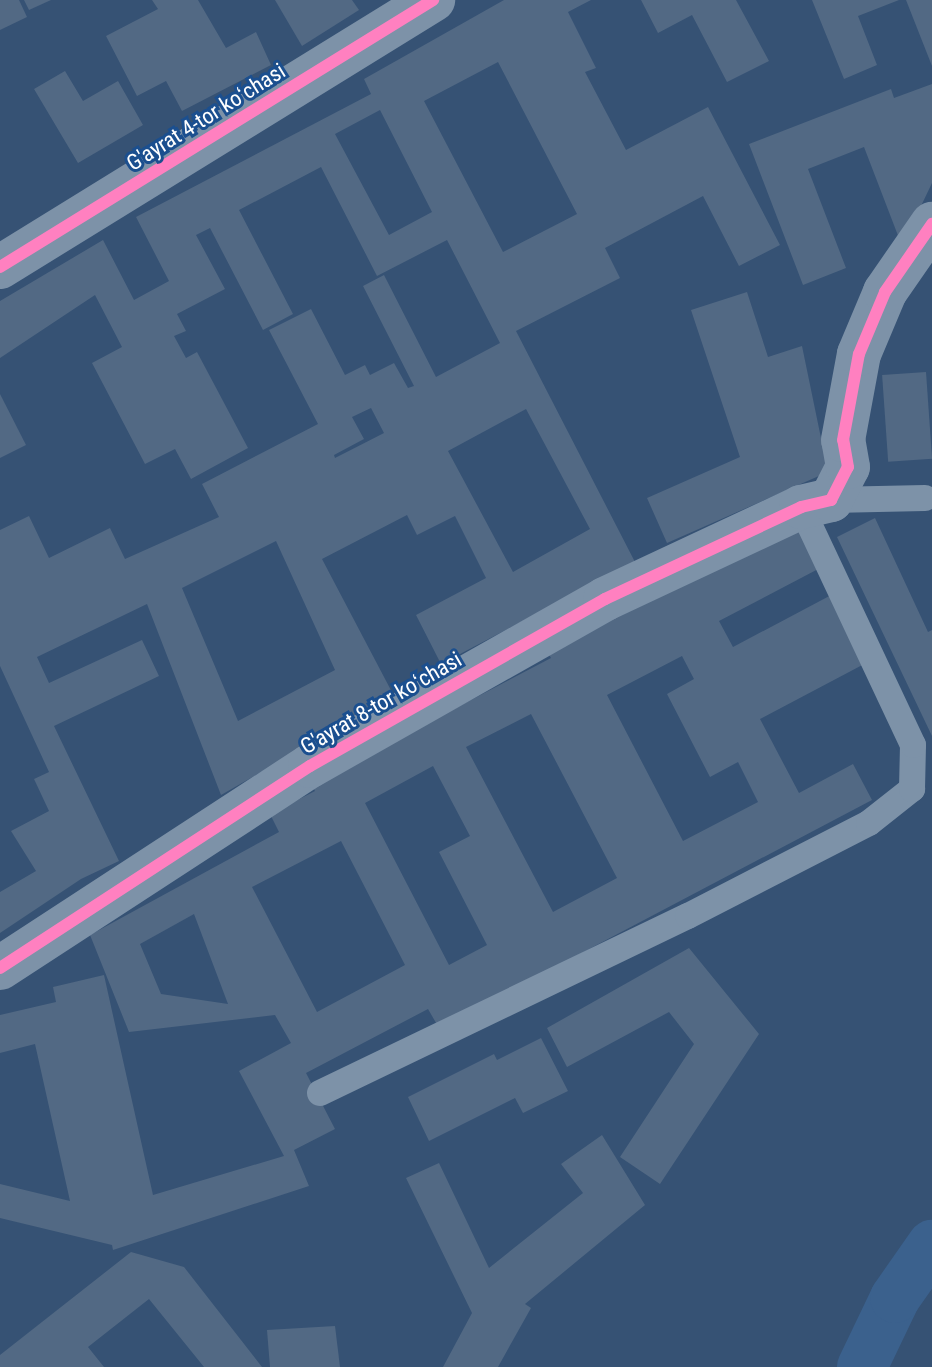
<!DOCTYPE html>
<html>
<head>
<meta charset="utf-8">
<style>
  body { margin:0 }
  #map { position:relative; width:932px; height:1367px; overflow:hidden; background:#365274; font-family:"Roboto Condensed",sans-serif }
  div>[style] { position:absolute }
  .canal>* { height:50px; margin:-25px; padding:0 25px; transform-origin:25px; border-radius:25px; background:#3b618d }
  .building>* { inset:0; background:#526984; transform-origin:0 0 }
  .service>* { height:26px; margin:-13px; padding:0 13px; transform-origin:13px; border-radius:13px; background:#7d92a8 }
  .minor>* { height:44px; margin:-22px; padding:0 22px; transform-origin:22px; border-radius:22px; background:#7d92a8 }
  .cycleway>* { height:12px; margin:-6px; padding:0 6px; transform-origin:6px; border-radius:6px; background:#ff80c0 }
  span { translate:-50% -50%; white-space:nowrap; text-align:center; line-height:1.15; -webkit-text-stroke:6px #1b4f8f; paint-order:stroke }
  .street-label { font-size:22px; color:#fff }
</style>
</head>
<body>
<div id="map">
  <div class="canal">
    <div style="left:862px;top:1367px;width:76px;rotate:-64.4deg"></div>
    <div style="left:895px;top:1298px;width:65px;rotate:-55.1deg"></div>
  </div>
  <div class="building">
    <div style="clip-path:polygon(0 0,19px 0,27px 17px,0 30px)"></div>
    <div style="clip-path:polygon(24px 0,51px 0,29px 10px)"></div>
    <div style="clip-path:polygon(152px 0,198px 0,226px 48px,256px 32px,271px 65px,182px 111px,166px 81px,137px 96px,106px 36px,158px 9px)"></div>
    <div style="clip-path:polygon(275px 0,352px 0,359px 10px,302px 46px)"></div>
    <div style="clip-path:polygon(evenodd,504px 0,591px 0,568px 12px,596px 68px,585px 72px,626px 150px,708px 107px,780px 245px,739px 266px,703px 196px,605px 248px,620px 278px,516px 331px,635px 562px,441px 664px,416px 615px,486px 578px,455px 516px,417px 535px,407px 515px,322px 559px,394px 696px,221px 795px,147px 604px,37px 657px,49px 683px,142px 640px,159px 676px,54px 726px,119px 861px,81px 879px,0 933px,0 892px,36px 871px,11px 831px,49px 811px,34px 779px,49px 772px,0 666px,0 530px,29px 516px,49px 558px,110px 528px,125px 559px,219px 517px,202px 484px,318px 424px,269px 330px,311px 309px,345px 375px,365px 365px,370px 375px,394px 363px,408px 388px,414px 386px,363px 286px,384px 275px,436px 377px,500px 343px,447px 240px,377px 276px,321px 167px,239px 210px,293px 314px,263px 330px,210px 228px,196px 235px,225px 289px,177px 314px,186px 331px,174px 336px,186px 358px,197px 352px,248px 448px,191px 479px,175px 449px,145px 464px,92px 363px,122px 347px,95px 295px,0 358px,0 301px,103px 240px,134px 300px,169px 281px,136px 217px,371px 94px,364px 79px,504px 0,498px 62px,577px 214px,503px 252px,424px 101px,498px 62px,504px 0,380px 110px,432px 212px,389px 235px,335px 134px,380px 110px,504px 0,371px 408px,384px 433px,335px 458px,334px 455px,364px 439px,352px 417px,371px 408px,504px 0,526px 409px,590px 529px,513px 572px,448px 451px,526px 409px,504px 0,276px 541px,335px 670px,238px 721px,182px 588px,276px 541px)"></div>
    <div style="clip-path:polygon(641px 0,736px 0,769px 61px,727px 82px,692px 15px,658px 33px)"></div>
    <div style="clip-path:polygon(812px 0,899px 0,858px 16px,877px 65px,844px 79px)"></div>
    <div style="clip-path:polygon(906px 0,932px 0,932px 66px)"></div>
    <div style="clip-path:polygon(65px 71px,83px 101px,118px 81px,143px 125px,78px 163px,34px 89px)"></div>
    <div style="clip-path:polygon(932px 84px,932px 183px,902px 246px,864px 147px,808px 169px,846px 268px,803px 285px,749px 144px,891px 89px,894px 98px)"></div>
    <div style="clip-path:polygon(747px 292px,768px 357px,802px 346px,828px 472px,667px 543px,647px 498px,740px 457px,691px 310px)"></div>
    <div style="left:926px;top:372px;width:87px;height:44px;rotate:86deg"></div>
    <div style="clip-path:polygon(0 394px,26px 445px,0 458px)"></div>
    <div style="clip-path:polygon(evenodd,794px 515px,822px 567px,719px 621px,733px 647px,835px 593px,868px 662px,760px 719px,799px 793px,853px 764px,872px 800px,439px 1028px,428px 1009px,306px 1073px,335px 1129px,294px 1150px,309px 1186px,113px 1250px,112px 1245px,0 1218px,0 1184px,70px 1201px,35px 1044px,0 1053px,0 1015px,56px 1002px,53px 987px,104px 975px,153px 1195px,284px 1156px,239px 1071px,291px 1043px,275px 1015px,129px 1032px,90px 935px,279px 832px,270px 814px,315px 791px,311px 784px,551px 658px,542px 642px,794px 515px,682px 656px,694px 679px,667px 694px,710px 777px,738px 762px,758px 802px,683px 841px,607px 695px,682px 656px,794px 515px,531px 714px,617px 878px,553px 912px,466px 747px,531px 714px,794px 515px,433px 766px,470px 836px,439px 852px,487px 945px,449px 965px,365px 803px,433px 766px,794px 515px,341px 841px,405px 965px,317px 1012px,252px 887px,341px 841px,794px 515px,194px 914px,228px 1004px,161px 994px,140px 944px,194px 914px)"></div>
    <div style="clip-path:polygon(875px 518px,928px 632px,932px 630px,932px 736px,837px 537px)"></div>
    <div style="clip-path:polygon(689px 948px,759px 1034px,660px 1184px,620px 1157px,694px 1044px,669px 1012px,567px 1067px,547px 1028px)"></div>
    <div style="clip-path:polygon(541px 1038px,568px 1091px,523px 1113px,515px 1098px,429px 1141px,408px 1097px,494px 1054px,497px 1060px)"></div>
    <div style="clip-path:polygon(602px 1135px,645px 1205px,525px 1304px,531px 1308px,498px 1367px,443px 1367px,472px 1313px,406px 1178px,439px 1163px,489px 1268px,583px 1193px,561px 1164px)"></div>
    <div style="clip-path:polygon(131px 1252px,184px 1267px,262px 1367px,204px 1367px,149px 1299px,88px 1347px,104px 1367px,0 1367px,0 1355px)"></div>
    <div style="clip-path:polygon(335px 1326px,340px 1367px,270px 1367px,267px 1330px)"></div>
  </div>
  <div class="service">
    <div style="left:831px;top:500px;width:94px;rotate:-1.2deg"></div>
    <div style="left:320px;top:1093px;width:408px;rotate:-25.7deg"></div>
    <div style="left:688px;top:916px;width:203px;rotate:-27.2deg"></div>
    <div style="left:869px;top:823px;width:55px;rotate:-38.3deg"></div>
    <div style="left:912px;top:789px;width:44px;rotate:-88.7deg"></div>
    <div style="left:913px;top:745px;width:263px;rotate:-115.2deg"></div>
  </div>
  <div class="minor">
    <div style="left:0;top:267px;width:509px;rotate:-31.66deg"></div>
    <div style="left:0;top:968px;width:370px;rotate:-33.1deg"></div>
    <div style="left:310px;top:766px;width:339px;rotate:-29.5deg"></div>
    <div style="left:605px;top:599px;width:217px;rotate:-25.1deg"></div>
    <div style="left:801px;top:507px;width:31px;rotate:-13deg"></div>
    <div style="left:831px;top:500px;width:37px;rotate:-63deg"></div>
    <div style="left:848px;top:467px;width:27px;rotate:-100deg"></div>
    <div style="left:843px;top:440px;width:87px;rotate:-79.5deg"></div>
    <div style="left:859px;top:354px;width:67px;rotate:-67.2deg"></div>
    <div style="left:885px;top:292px;width:83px;rotate:-55.3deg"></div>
  </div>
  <div class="cycleway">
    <div style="left:0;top:267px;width:509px;rotate:-31.66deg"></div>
    <div style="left:0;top:968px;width:370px;rotate:-33.1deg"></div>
    <div style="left:310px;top:766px;width:339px;rotate:-29.5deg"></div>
    <div style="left:605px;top:599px;width:217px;rotate:-25.1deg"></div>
    <div style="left:801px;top:507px;width:31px;rotate:-13deg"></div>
    <div style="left:831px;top:500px;width:37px;rotate:-63deg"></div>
    <div style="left:848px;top:467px;width:27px;rotate:-100deg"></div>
    <div style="left:843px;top:440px;width:87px;rotate:-79.5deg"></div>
    <div style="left:859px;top:354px;width:67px;rotate:-67.2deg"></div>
    <div style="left:885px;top:292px;width:83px;rotate:-55.3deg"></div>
  </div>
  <div class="street-label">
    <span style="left:206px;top:117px;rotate:-32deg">G'ayrat 4-tor koʻchasi</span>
    <span style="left:381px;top:703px;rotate:-30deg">G'ayrat 8-tor koʻchasi</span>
  </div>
</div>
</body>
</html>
